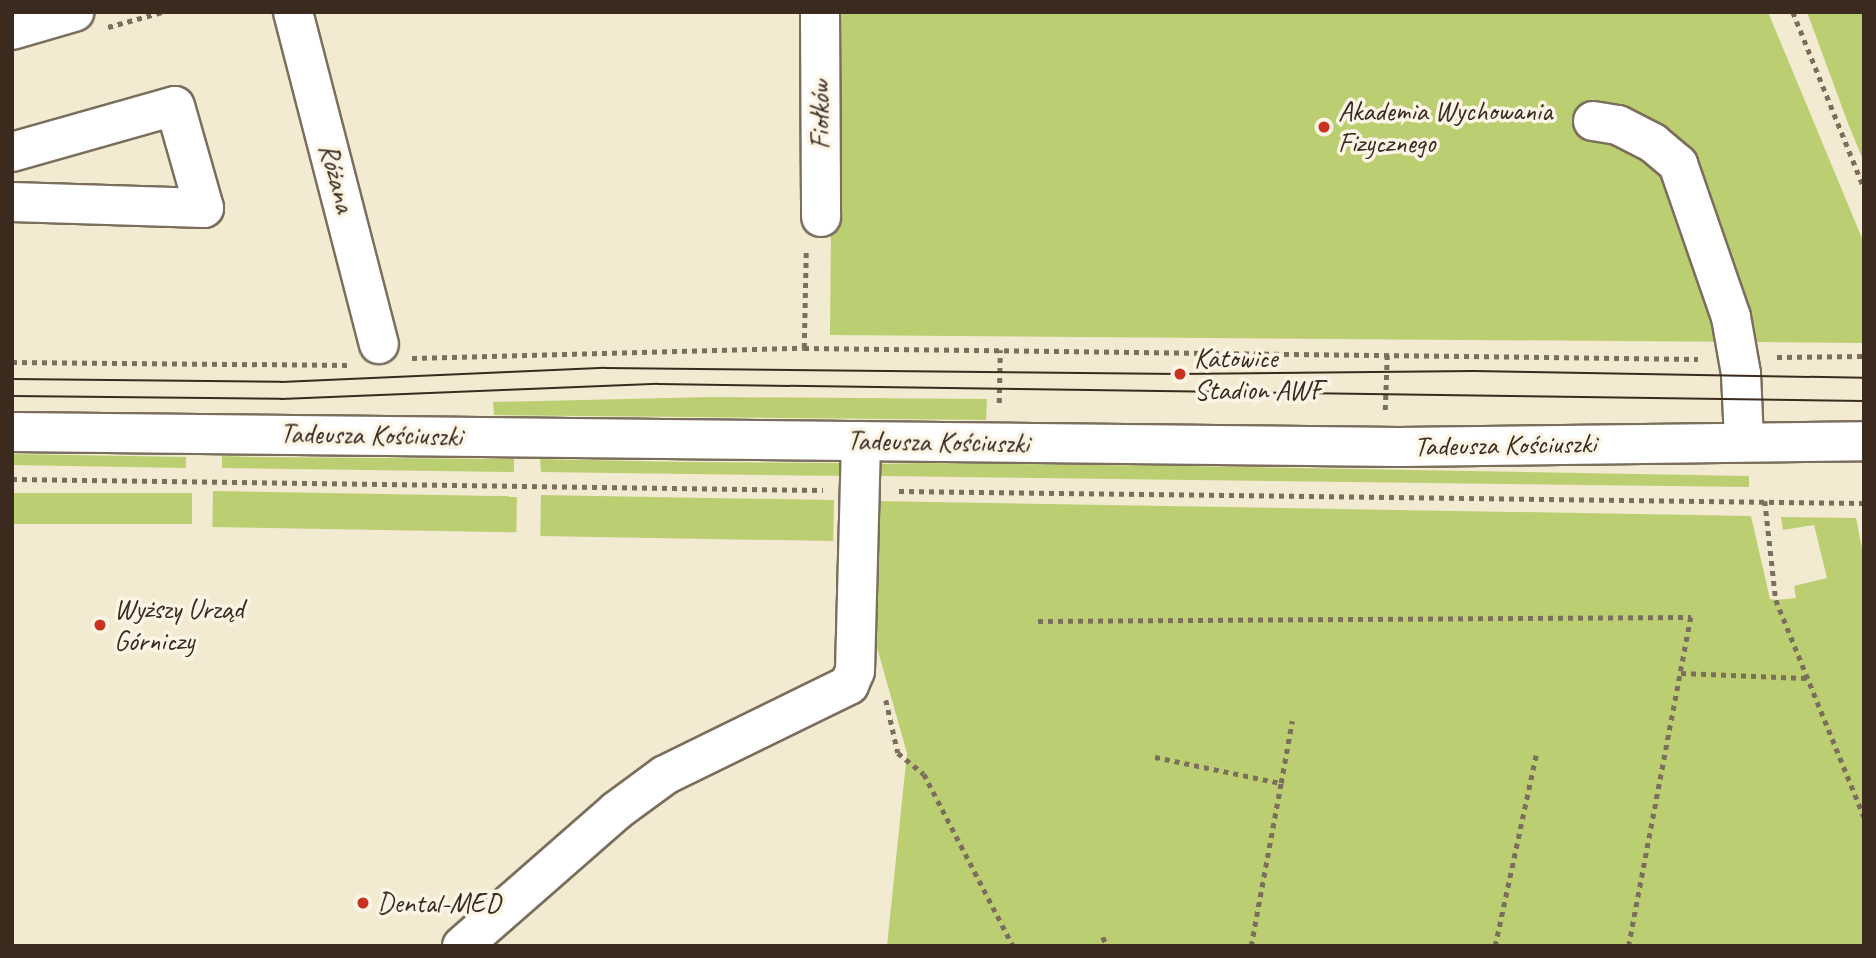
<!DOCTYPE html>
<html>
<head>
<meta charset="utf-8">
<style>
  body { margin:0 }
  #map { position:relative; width:1876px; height:958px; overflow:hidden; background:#f2ebd1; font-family:Caveat,sans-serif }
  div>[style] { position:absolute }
  .green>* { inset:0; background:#bbce71; transform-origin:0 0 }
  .path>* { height:4.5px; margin-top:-2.25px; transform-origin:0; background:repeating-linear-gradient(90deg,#7b6e5d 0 5px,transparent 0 10px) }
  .roads { filter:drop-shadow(2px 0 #7b6e5d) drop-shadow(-2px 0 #7b6e5d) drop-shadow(0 2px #7b6e5d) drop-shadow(0 -2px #7b6e5d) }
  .minor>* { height:38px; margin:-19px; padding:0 19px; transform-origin:19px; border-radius:19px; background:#fff }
  .tram>* { height:2px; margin:-1px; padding:0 1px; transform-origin:1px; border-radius:1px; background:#3b2a1e }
  .dots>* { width:19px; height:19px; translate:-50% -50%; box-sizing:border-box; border:4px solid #fcf5e5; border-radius:50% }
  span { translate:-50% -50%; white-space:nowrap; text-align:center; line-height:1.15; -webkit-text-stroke:7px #fcf5e5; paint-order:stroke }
  .poi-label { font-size:28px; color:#3b2a1e }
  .left { translate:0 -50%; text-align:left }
  .street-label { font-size:28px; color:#3b2a1e }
  .frame { position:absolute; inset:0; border:14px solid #3b2a1e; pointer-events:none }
</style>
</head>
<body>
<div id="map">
  <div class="green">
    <div style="clip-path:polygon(833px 12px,1768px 12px,1864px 243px,1864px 343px,830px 335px)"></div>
    <div style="clip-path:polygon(1807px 12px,1864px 12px,1864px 162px,1849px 126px)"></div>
    <div style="clip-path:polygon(712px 397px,987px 399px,986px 420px,494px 415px,493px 402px)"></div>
    <div style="left:12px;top:454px;width:174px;height:11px;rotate:1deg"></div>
    <div style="clip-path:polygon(222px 456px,252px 457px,514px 459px,514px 472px,222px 468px)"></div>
    <div style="clip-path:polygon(540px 459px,684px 462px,846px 463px,846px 476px,541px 472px)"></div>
    <div style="clip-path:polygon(921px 463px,1191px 466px,1749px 476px,1749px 487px,881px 476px,881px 464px)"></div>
    <div style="left:213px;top:491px;width:304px;height:36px;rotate:1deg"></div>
    <div style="left:12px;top:493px;width:180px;height:31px"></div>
    <div style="left:541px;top:495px;width:293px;height:41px;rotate:1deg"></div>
    <div style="clip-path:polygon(873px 501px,1751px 516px,1770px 599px,1776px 600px,1796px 598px,1794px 586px,1827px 578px,1814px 525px,1783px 530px,1781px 517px,1856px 518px,1864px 559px,1864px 946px,887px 946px,907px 753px,874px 637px)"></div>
  </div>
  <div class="path">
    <div style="left:1793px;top:12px;width:190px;rotate:68deg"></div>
    <div style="left:108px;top:27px;width:57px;rotate:-15.3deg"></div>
    <div style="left:804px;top:348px;width:97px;rotate:-88.8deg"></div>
    <div style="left:1777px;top:357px;width:87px;rotate:-0.7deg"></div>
    <div style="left:412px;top:358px;width:392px;rotate:-1.5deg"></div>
    <div style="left:804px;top:348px;width:894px;rotate:0.7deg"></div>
    <div style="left:12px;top:362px;width:336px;rotate:0.5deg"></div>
    <div style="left:999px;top:403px;width:53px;rotate:-88.9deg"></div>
    <div style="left:1385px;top:410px;width:55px;rotate:-87.9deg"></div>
    <div style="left:12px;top:479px;width:811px;rotate:0.78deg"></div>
    <div style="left:899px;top:491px;width:965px;rotate:0.71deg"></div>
    <div style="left:1765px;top:501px;width:100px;rotate:83.7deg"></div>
    <div style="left:1776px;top:600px;width:234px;rotate:67.9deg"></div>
    <div style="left:1038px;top:621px;width:653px;rotate:-0.35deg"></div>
    <div style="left:1691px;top:617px;width:335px;rotate:100.7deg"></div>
    <div style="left:1681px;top:673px;width:126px;rotate:2.3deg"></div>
    <div style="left:886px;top:700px;width:54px;rotate:77.2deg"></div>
    <div style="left:898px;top:753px;width:33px;rotate:39deg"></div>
    <div style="left:924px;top:774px;width:194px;rotate:62.6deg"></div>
    <div style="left:1155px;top:757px;width:129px;rotate:11.7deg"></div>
    <div style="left:1281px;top:783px;width:63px;rotate:-79.9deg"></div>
    <div style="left:1103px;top:937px;width:10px;rotate:66deg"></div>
    <div style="left:1251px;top:946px;width:166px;rotate:-79.6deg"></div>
    <div style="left:1495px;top:946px;width:196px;rotate:-77.9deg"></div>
  </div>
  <div class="roads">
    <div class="minor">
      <div style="left:293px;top:12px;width:343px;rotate:75.5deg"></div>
      <div style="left:820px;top:12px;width:205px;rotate:89.7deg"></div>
      <div style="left:12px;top:30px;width:65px;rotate:-16.2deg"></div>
      <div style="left:1593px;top:121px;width:25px;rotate:9deg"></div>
      <div style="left:1618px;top:125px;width:39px;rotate:27deg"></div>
      <div style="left:1653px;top:143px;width:33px;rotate:40deg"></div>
      <div style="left:1678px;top:164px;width:162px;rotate:70.9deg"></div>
      <div style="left:1731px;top:317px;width:58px;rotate:80deg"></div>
      <div style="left:1741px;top:374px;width:66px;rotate:87.4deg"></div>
      <div style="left:12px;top:152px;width:169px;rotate:-15.8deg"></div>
      <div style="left:175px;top:106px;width:106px;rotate:74.1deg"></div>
      <div style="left:204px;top:208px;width:192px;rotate:-178.2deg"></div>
      <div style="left:12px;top:432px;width:1387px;rotate:0.62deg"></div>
      <div style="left:1399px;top:447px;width:465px;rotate:-0.7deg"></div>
      <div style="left:462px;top:946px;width:205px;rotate:-41.2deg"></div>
      <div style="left:616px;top:811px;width:61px;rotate:-36.3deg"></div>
      <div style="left:665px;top:775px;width:205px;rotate:-26.1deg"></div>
      <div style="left:849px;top:685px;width:15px;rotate:-67deg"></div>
      <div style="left:855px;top:671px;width:230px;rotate:-88.5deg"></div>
    </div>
  </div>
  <div class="tram">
    <div style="left:12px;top:379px;width:269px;rotate:0.6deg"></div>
    <div style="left:281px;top:382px;width:324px;rotate:-2.5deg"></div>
    <div style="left:605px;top:368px;width:575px;rotate:0.6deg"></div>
    <div style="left:1180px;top:374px;width:294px;rotate:-0.6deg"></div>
    <div style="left:1474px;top:371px;width:390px;rotate:1deg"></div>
    <div style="left:12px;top:396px;width:269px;rotate:0.6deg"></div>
    <div style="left:281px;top:399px;width:377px;rotate:-2.3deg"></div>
    <div style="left:658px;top:384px;width:1206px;rotate:0.81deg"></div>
  </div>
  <div class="dots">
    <div style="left:1324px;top:127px;background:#c8321e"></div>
    <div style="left:1180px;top:374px;background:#c8321e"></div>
    <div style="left:100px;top:625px;background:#c8321e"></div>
    <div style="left:363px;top:903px;background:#c8321e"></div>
  </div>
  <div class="poi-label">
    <span class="left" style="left:1338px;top:127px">Akademia Wychowania<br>Fizycznego</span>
    <span class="left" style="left:1194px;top:374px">Katowice<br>Stadion AWF</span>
    <span class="left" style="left:114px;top:625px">Wyższy Urząd<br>Górniczy</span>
    <span class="left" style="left:377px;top:903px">Dental-MED</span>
  </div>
  <div class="street-label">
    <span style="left:820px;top:115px;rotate:-91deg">Fiołków</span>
    <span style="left:337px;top:178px;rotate:75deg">Różana</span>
    <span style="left:371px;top:435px;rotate:1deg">Tadeusza Kościuszki</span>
    <span style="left:938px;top:442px;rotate:1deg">Tadeusza Kościuszki</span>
    <span style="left:1505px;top:445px;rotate:-1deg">Tadeusza Kościuszki</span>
  </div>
  <div class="frame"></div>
</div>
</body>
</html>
